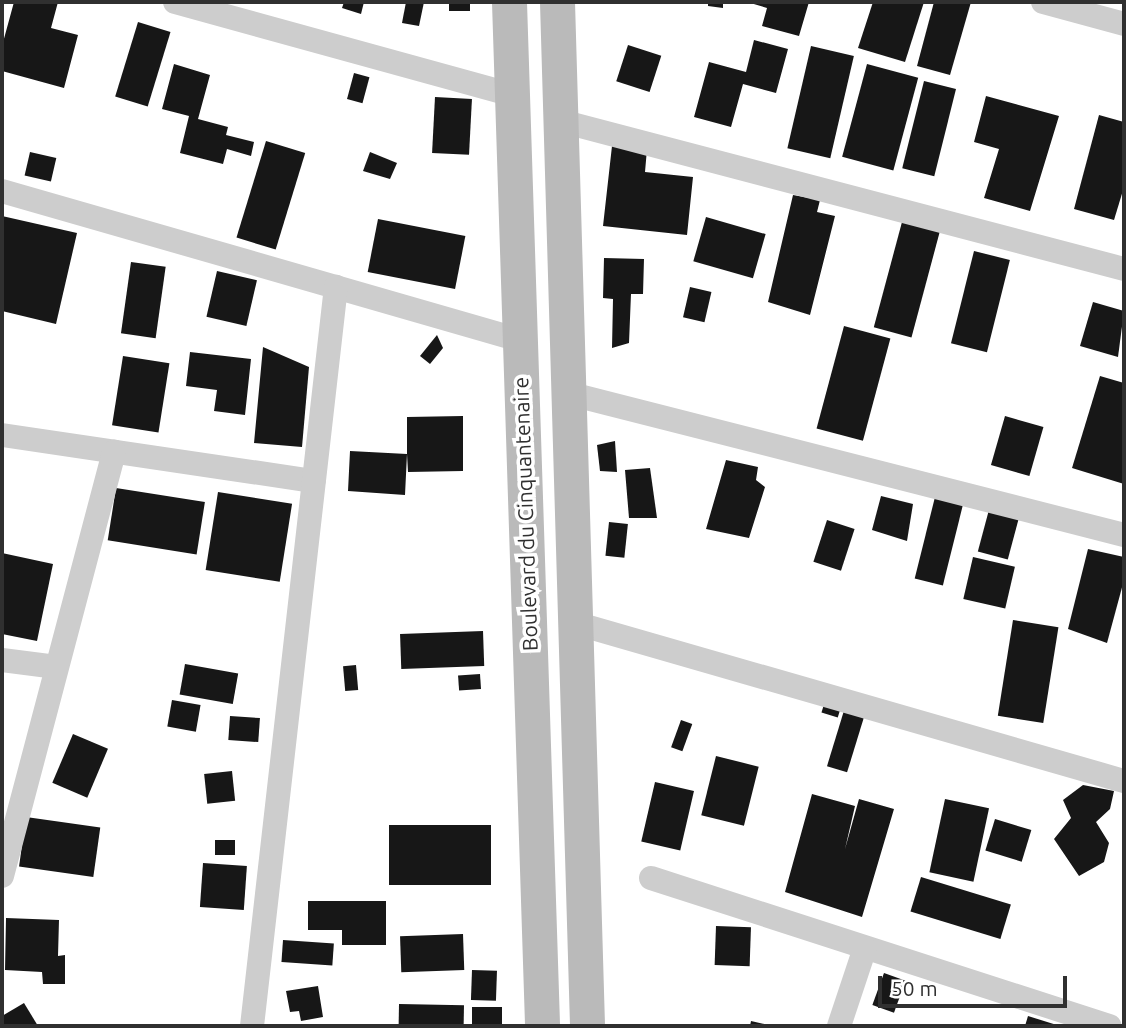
<!DOCTYPE html>
<html>
<head>
<meta charset="utf-8">
<style>
  body { margin:0 }
  #map { position:relative; width:1126px; height:1028px; overflow:hidden; background:#fff; font-family:Ubuntu,sans-serif }
  div>[style] { position:absolute }
  .building>* { inset:0; background:#171717; transform-origin:0 0 }
  .minor>* { height:24px; margin:-12px; padding:0 12px; transform-origin:12px; border-radius:12px; background:#cdcdcd }
  .secondary>* { height:35px; margin:-17.5px; padding:0 17.5px; transform-origin:17.5px; border-radius:17.5px; background:#bababa }
  span { translate:-50% -50%; white-space:nowrap; text-align:center; line-height:1.15; -webkit-text-stroke:7px #fff; paint-order:stroke }
  .street-label { font-size:21px; color:#303030 }
  .frame { position:absolute; inset:0; border:4px solid #303030; pointer-events:none }
  .scale { position:absolute; left:878px; top:976px; width:189px; height:32px; box-sizing:border-box; border:4px solid #303030; border-top:0; padding-left:9px; font-size:21px; line-height:24px; white-space:nowrap; color:#303030; -webkit-text-stroke:5px #fff; paint-order:stroke }
</style>
</head>
<body>
<div id="map">
  <div class="building">
    <div style="clip-path:polygon(14px 2px,58px 2px,51px 28px,78px 35px,64px 88px,2px 71px,2px 46px)"></div>
    <div style="clip-path:polygon(344px 2px,364px 2px,361px 14px,342px 8px)"></div>
    <div style="clip-path:polygon(406px 2px,424px 2px,419px 26px,402px 23px)"></div>
    <div style="left:449px;top:2px;width:21px;height:9px"></div>
    <div style="clip-path:polygon(708px 2px,723px 2px,723px 8px,708px 6px)"></div>
    <div style="clip-path:polygon(747px 2px,809px 2px,799px 36px,762px 26px,767px 8px)"></div>
    <div style="clip-path:polygon(873px 2px,924px 2px,905px 62px,858px 48px)"></div>
    <div style="clip-path:polygon(934px 2px,971px 2px,950px 75px,917px 66px)"></div>
    <div style="left:138px;top:22px;width:34px;height:78px;rotate:17deg"></div>
    <div style="clip-path:polygon(754px 40px,788px 49px,776px 93px,743px 84px,731px 127px,694px 117px,709px 62px,746px 72px)"></div>
    <div style="left:628px;top:45px;width:35px;height:38px;rotate:18deg"></div>
    <div style="left:811px;top:46px;width:44px;height:105px;rotate:13deg"></div>
    <div style="clip-path:polygon(174px 64px,210px 75px,198px 119px,228px 127px,226px 135px,254px 142px,251px 156px,227px 149px,223px 164px,180px 153px,189px 116px,162px 109px)"></div>
    <div style="left:867px;top:64px;width:53px;height:96px;rotate:15deg"></div>
    <div style="left:354px;top:73px;width:16px;height:27px;rotate:15deg"></div>
    <div style="left:924px;top:81px;width:33px;height:90px;rotate:14deg"></div>
    <div style="clip-path:polygon(986px 96px,1059px 116px,1030px 211px,984px 198px,999px 149px,974px 142px)"></div>
    <div style="left:435px;top:97px;width:37px;height:56px;rotate:3deg"></div>
    <div style="clip-path:polygon(1099px 115px,1124px 122px,1124px 187px,1114px 220px,1074px 209px)"></div>
    <div style="left:266px;top:141px;width:41px;height:101px;rotate:17deg"></div>
    <div style="clip-path:polygon(612px 146px,647px 149px,645px 172px,693px 177px,687px 235px,603px 226px)"></div>
    <div style="left:30px;top:152px;width:27px;height:24px;rotate:13deg"></div>
    <div style="clip-path:polygon(370px 152px,397px 163px,390px 179px,363px 171px)"></div>
    <div style="clip-path:polygon(793px 195px,820px 200px,817px 212px,835px 216px,810px 315px,768px 302px)"></div>
    <div style="clip-path:polygon(2px 216px,77px 233px,56px 324px,2px 311px)"></div>
    <div style="left:706px;top:217px;width:62px;height:46px;rotate:16deg"></div>
    <div style="left:378px;top:219px;width:89px;height:54px;rotate:11deg"></div>
    <div style="left:902px;top:222px;width:39px;height:109px;rotate:15deg"></div>
    <div style="left:974px;top:251px;width:37px;height:95px;rotate:14deg"></div>
    <div style="clip-path:polygon(604px 258px,644px 259px,643px 294px,631px 294px,629px 343px,612px 348px,613px 299px,603px 298px)"></div>
    <div style="left:131px;top:262px;width:35px;height:72px;rotate:8deg"></div>
    <div style="left:217px;top:271px;width:41px;height:47px;rotate:13deg"></div>
    <div style="left:690px;top:287px;width:22px;height:31px;rotate:13deg"></div>
    <div style="clip-path:polygon(1093px 302px,1124px 311px,1118px 357px,1080px 346px)"></div>
    <div style="left:844px;top:326px;width:48px;height:106px;rotate:15deg"></div>
    <div style="clip-path:polygon(437px 335px,443px 348px,430px 364px,420px 356px)"></div>
    <div style="clip-path:polygon(263px 347px,309px 367px,302px 447px,254px 443px)"></div>
    <div style="clip-path:polygon(190px 352px,251px 359px,245px 415px,214px 411px,217px 390px,186px 386px)"></div>
    <div style="left:123px;top:356px;width:47px;height:70px;rotate:9deg"></div>
    <div style="clip-path:polygon(1100px 376px,1124px 383px,1124px 484px,1072px 468px)"></div>
    <div style="clip-path:polygon(463px 416px,463px 471px,408px 472px,407px 454px,405px 495px,348px 491px,350px 451px,407px 454px,407px 417px)"></div>
    <div style="left:1005px;top:416px;width:40px;height:51px;rotate:16deg"></div>
    <div style="clip-path:polygon(615px 441px,617px 472px,600px 471px,597px 445px)"></div>
    <div style="clip-path:polygon(726px 460px,758px 467px,756px 480px,765px 487px,749px 538px,706px 529px)"></div>
    <div style="clip-path:polygon(650px 468px,657px 518px,629px 518px,625px 470px)"></div>
    <div style="left:116px;top:488px;width:90px;height:53px;rotate:9deg"></div>
    <div style="left:218px;top:492px;width:75px;height:79px;rotate:9deg"></div>
    <div style="left:936px;top:493px;width:29px;height:88px;rotate:14deg"></div>
    <div style="clip-path:polygon(881px 496px,913px 504px,907px 541px,872px 530px)"></div>
    <div style="left:990px;top:506px;width:31px;height:47px;rotate:15deg"></div>
    <div style="left:827px;top:520px;width:29px;height:44px;rotate:18deg"></div>
    <div style="left:609px;top:522px;width:19px;height:34px;rotate:6deg"></div>
    <div style="clip-path:polygon(1088px 549px,1124px 557px,1124px 580px,1107px 643px,1068px 629px)"></div>
    <div style="clip-path:polygon(2px 553px,53px 564px,37px 641px,2px 634px)"></div>
    <div style="left:973px;top:557px;width:43px;height:43px;rotate:13deg"></div>
    <div style="left:1013px;top:620px;width:46px;height:97px;rotate:9deg"></div>
    <div style="left:483px;top:631px;width:35px;height:83px;rotate:88deg"></div>
    <div style="left:185px;top:664px;width:54px;height:31px;rotate:10deg"></div>
    <div style="left:356px;top:665px;width:25px;height:13px;rotate:85deg"></div>
    <div style="left:480px;top:674px;width:15px;height:22px;rotate:86deg"></div>
    <div style="left:172px;top:700px;width:29px;height:27px;rotate:10deg"></div>
    <div style="left:825px;top:701px;width:17px;height:12px;rotate:17deg"></div>
    <div style="left:846px;top:704px;width:21px;height:65px;rotate:17deg"></div>
    <div style="left:230px;top:716px;width:30px;height:24px;rotate:4deg"></div>
    <div style="left:681px;top:720px;width:12px;height:29px;rotate:20deg"></div>
    <div style="left:73px;top:734px;width:38px;height:53px;rotate:23deg"></div>
    <div style="left:716px;top:756px;width:44px;height:61px;rotate:14deg"></div>
    <div style="left:232px;top:771px;width:30px;height:28px;rotate:84deg"></div>
    <div style="left:655px;top:782px;width:40px;height:61px;rotate:13deg"></div>
    <div style="clip-path:polygon(1083px 785px,1114px 791px,1110px 809px,1096px 822px,1109px 843px,1104px 862px,1079px 876px,1054px 839px,1071px 818px,1063px 800px)"></div>
    <div style="clip-path:polygon(812px 794px,855px 806px,845px 849px,859px 799px,894px 809px,862px 917px,785px 892px)"></div>
    <div style="left:945px;top:799px;width:45px;height:75px;rotate:12deg"></div>
    <div style="left:26px;top:817px;width:75px;height:50px;rotate:8deg"></div>
    <div style="left:995px;top:819px;width:38px;height:33px;rotate:17deg"></div>
    <div style="left:389px;top:825px;width:102px;height:60px"></div>
    <div style="left:215px;top:840px;width:20px;height:15px"></div>
    <div style="left:203px;top:863px;width:44px;height:44px;rotate:4deg"></div>
    <div style="left:921px;top:877px;width:94px;height:36px;rotate:17deg"></div>
    <div style="clip-path:polygon(308px 901px,386px 901px,386px 945px,342px 945px,342px 930px,308px 930px)"></div>
    <div style="clip-path:polygon(6px 918px,59px 920px,58px 956px,65px 955px,65px 984px,43px 984px,42px 972px,5px 970px)"></div>
    <div style="left:716px;top:926px;width:35px;height:39px;rotate:2deg"></div>
    <div style="left:463px;top:934px;width:36px;height:63px;rotate:88deg"></div>
    <div style="left:283px;top:940px;width:51px;height:22px;rotate:4deg"></div>
    <div style="left:472px;top:970px;width:25px;height:30px;rotate:2deg"></div>
    <div style="left:884px;top:973px;width:23px;height:34px;rotate:20deg"></div>
    <div style="clip-path:polygon(318px 986px,323px 1017px,301px 1021px,299px 1011px,290px 1012px,286px 991px)"></div>
    <div style="clip-path:polygon(24px 1003px,38px 1026px,2px 1026px,2px 1016px)"></div>
    <div style="left:399px;top:1004px;width:65px;height:22px;rotate:1deg"></div>
    <div style="left:472px;top:1007px;width:30px;height:19px"></div>
    <div style="clip-path:polygon(1028px 1016px,1060px 1026px,1025px 1026px)"></div>
    <div style="clip-path:polygon(751px 1021px,769px 1025px,769px 1026px,750px 1026px)"></div>
  </div>
  <div class="minor">
    <div style="left:175px;top:2px;width:350px;rotate:15.4deg"></div>
    <div style="left:1043px;top:2px;width:84px;rotate:15.2deg"></div>
    <div style="left:561px;top:121px;width:582px;rotate:14.73deg"></div>
    <div style="left:2px;top:191px;width:539px;rotate:16.05deg"></div>
    <div style="left:567px;top:393px;width:575px;rotate:14.3deg"></div>
    <div style="left:2px;top:435px;width:315px;rotate:8.4deg"></div>
    <div style="left:575px;top:623px;width:571px;rotate:16.06deg"></div>
    <div style="left:2px;top:660px;width:55px;rotate:7.3deg"></div>
    <div style="left:2px;top:876px;width:439px;rotate:-75.2deg"></div>
    <div style="left:651px;top:878px;width:482px;rotate:17.9deg"></div>
    <div style="left:252px;top:1026px;width:744px;rotate:-83.52deg"></div>
    <div style="left:839px;top:1026px;width:82px;rotate:-71.6deg"></div>
  </div>
  <div class="secondary">
    <div style="left:509px;top:2px;width:1025px;rotate:88.15deg"></div>
    <div style="left:557px;top:2px;width:1024px;rotate:88.32deg"></div>
  </div>
  <div class="street-label">
    <span style="left:525px;top:514px;rotate:-92deg">Boulevard du Cinquantenaire</span>
  </div>
  <div class="frame"></div>
  <div class="scale">50 m</div>
</div>
</body>
</html>
